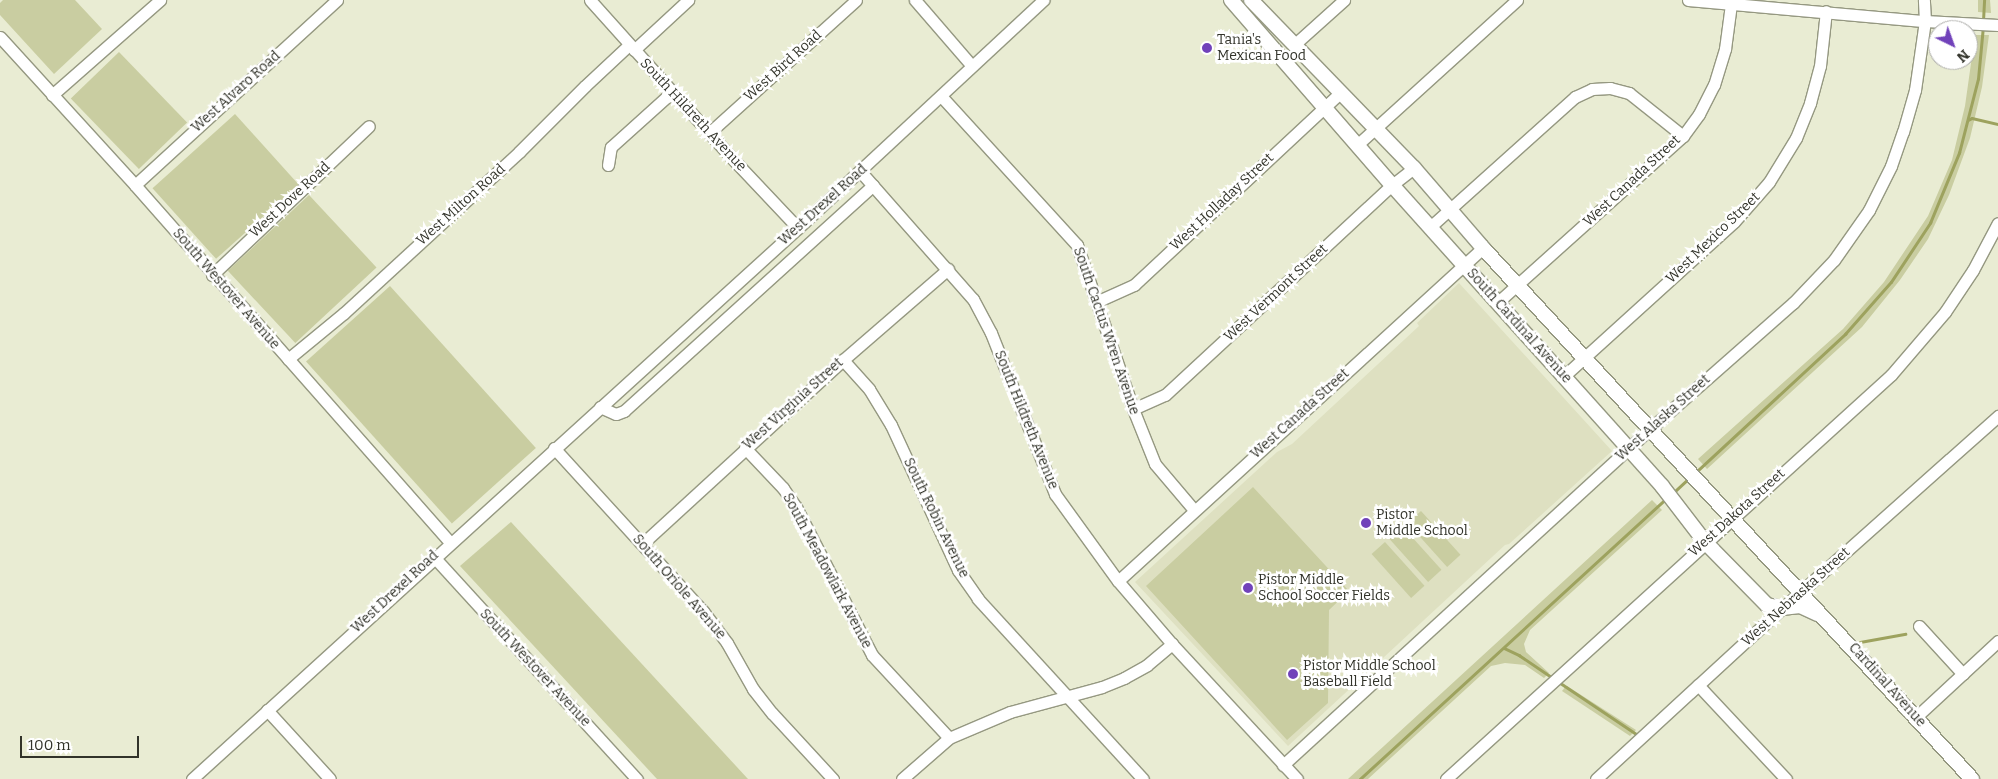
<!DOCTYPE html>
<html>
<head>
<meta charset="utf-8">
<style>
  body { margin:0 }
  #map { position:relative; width:1998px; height:779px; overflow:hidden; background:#e9ecd3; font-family:Bitter,serif }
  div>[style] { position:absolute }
  .built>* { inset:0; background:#dee0c1 }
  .green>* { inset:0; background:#c9cda1; transform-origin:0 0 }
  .stream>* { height:2.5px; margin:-1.25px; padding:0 1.25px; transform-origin:1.25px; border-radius:1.25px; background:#9da25e }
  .roads { filter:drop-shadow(1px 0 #959881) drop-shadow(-1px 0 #959881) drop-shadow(0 1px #959881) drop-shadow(0 -1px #959881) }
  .minor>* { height:11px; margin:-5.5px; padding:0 5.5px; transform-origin:5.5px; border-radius:5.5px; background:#fff }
  .major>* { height:14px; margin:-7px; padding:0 7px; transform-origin:7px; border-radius:7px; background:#fff }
  .dots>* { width:14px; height:14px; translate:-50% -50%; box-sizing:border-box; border:2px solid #fff; border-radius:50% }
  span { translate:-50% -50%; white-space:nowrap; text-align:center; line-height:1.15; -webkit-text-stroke:5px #fff; paint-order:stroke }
  .poi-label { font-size:14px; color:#32332a }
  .left { translate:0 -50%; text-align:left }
  .street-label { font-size:14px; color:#32332a }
  .north { position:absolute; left:1928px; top:20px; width:50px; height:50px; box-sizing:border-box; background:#fff; border:1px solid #adadaa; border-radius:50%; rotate:138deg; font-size:14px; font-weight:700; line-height:20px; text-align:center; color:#32332a }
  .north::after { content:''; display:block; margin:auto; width:18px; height:22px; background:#7142ba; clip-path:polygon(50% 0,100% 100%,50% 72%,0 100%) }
  .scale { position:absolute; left:20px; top:736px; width:119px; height:22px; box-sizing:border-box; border:2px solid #32332a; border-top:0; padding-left:6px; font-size:15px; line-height:18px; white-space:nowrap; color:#32332a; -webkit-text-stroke:4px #fff; paint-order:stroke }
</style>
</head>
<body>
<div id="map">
  <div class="built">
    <div style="clip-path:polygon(1459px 283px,1612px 451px,1509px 544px,1505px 545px,1288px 746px,1135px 582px,1277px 452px,1292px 444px,1419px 326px,1417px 323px)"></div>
  </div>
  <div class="green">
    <div style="clip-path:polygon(3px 0,75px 0,102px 29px,54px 74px,0 15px,0 3px)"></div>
    <div style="clip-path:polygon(1978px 0,1990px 0,1991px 13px,1978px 12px)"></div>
    <div style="clip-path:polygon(1975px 35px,1989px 35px,1982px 87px,1970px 138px,1949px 195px,1928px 239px,1900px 280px,1862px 327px,1707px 469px,1698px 459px,1843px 329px,1884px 282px,1928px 216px,1952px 160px,1965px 106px)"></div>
    <div style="left:119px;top:52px;width:98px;height:67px;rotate:46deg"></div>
    <div style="left:235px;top:114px;width:95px;height:111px;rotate:48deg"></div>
    <div style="left:309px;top:195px;width:99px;height:111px;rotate:47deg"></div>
    <div style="left:390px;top:286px;width:218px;height:113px;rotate:48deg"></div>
    <div style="clip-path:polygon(1253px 487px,1349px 591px,1329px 610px,1328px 703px,1287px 740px,1146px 586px)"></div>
    <div style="clip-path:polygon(1652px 500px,1662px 510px,1530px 630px,1524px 644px,1526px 652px,1549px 673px,1544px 678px,1525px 665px,1505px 663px,1491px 666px,1368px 779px,1348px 779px)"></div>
    <div style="left:1421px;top:511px;width:59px;height:18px;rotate:48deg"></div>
    <div style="clip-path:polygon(511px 522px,748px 779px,657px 779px,460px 566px)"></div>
    <div style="left:1402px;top:526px;width:59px;height:18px;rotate:48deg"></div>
    <div style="left:1385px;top:542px;width:59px;height:18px;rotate:48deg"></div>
    <div style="clip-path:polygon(1566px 686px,1567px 686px,1636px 730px,1630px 736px,1562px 691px)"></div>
  </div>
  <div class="stream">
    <div style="left:1983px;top:21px;width:21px;rotate:-87deg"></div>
    <div style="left:1968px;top:120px;width:4px;rotate:-27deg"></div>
    <div style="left:1972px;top:118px;width:27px;rotate:13deg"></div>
    <div style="left:1695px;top:473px;width:205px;rotate:-42.8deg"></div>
    <div style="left:1845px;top:334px;width:69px;rotate:-48.5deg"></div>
    <div style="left:1891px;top:282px;width:71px;rotate:-56.5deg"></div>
    <div style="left:1930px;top:223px;width:76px;rotate:-67.5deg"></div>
    <div style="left:1959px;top:153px;width:76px;rotate:-75.6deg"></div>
    <div style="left:1978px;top:79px;width:53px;rotate:-84.6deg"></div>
    <div style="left:1673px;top:493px;width:22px;rotate:-43deg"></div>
    <div style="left:1860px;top:642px;width:46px;rotate:-10.1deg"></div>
    <div style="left:1504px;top:648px;width:17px;rotate:25deg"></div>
    <div style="left:1519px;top:655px;width:41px;rotate:34.1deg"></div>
    <div style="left:1559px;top:682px;width:95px;rotate:33.9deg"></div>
    <div style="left:1360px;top:779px;width:416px;rotate:-42.5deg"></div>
  </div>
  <div class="roads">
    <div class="minor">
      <div style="left:590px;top:0;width:208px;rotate:48.1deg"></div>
      <div style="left:729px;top:155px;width:100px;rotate:46.6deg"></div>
      <div style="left:915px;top:0;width:87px;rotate:49.2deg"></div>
      <div style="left:1688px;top:0;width:238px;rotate:5.1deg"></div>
      <div style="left:1925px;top:21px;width:73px;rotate:3.1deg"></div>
      <div style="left:0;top:37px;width:200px;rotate:47.6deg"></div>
      <div style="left:135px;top:185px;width:476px;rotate:48.6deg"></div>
      <div style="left:1295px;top:44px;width:66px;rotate:-41.9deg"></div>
      <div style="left:634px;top:50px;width:74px;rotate:-42.8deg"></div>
      <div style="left:52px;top:95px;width:144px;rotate:-41.3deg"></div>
      <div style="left:941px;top:96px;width:202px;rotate:47.6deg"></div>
      <div style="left:1077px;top:245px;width:173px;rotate:71.1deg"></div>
      <div style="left:1133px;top:409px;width:59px;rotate:68.2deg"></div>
      <div style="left:1155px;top:464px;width:60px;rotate:49.7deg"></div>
      <div style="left:709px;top:133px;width:198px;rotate:-42.1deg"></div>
      <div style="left:1357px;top:145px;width:216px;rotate:-42.2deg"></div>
      <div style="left:608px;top:165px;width:18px;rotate:-81deg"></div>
      <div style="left:611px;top:147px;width:82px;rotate:-42deg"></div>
      <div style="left:860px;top:171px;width:171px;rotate:48.6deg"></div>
      <div style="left:973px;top:299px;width:38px;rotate:62deg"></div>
      <div style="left:991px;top:333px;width:173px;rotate:68.3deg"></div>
      <div style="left:1055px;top:494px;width:107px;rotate:54.1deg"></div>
      <div style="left:1118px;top:581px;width:83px;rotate:49.4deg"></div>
      <div style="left:1172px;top:644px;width:184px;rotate:47.2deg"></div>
      <div style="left:135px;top:185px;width:274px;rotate:-42.5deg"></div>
      <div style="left:1430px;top:227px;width:195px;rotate:-41.9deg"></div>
      <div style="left:1575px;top:97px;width:19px;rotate:-25deg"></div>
      <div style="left:1592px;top:89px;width:18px;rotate:-3deg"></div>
      <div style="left:1610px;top:88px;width:20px;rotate:15deg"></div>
      <div style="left:1629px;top:93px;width:69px;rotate:38.5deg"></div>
      <div style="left:212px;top:275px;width:216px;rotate:-43.5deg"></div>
      <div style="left:1096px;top:302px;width:42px;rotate:-24.1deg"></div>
      <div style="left:1134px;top:285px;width:283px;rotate:-43deg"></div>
      <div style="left:1498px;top:302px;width:249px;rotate:-41.9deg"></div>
      <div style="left:1683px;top:136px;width:27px;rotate:-54deg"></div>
      <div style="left:1699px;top:114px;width:33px;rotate:-63deg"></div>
      <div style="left:1714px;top:85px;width:38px;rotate:-73deg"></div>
      <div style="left:1725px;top:49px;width:45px;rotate:-82.4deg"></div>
      <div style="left:288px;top:359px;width:72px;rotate:-39.4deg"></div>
      <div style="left:344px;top:313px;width:238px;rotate:-42.6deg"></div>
      <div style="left:519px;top:152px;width:93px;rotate:-45deg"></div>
      <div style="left:585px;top:86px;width:60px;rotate:-43deg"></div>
      <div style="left:843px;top:360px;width:39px;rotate:48deg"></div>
      <div style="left:869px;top:389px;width:42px;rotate:58.6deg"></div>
      <div style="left:891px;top:425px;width:160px;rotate:65.2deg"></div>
      <div style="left:958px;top:570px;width:35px;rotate:55deg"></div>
      <div style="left:978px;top:599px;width:244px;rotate:47.5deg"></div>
      <div style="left:1564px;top:376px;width:229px;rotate:-42.2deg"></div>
      <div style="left:1734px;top:222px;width:53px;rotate:-48.8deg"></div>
      <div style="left:1769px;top:182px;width:52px;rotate:-58.5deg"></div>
      <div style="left:1796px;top:138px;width:38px;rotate:-68deg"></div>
      <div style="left:1810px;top:103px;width:38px;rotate:-75deg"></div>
      <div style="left:1820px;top:66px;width:55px;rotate:-83.8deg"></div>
      <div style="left:600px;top:407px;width:17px;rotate:24deg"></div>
      <div style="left:616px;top:414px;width:9px;rotate:-21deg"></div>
      <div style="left:624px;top:411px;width:336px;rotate:-42.2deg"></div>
      <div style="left:1133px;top:409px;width:35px;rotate:-24deg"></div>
      <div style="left:1165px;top:395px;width:309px;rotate:-42.8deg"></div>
      <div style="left:1392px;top:185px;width:28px;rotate:-38deg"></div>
      <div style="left:554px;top:448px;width:221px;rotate:47.6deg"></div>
      <div style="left:703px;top:611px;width:40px;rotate:53deg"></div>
      <div style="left:727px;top:643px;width:53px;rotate:60.5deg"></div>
      <div style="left:753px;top:689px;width:31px;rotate:52deg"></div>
      <div style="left:772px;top:713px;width:90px;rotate:47.3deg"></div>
      <div style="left:745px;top:448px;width:55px;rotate:46.5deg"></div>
      <div style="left:783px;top:488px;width:23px;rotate:56deg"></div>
      <div style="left:796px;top:507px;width:166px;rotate:62.8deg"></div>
      <div style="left:872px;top:655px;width:113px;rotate:47.1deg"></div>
      <div style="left:642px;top:544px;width:273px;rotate:-42.5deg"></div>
      <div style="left:843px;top:360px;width:139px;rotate:-40.9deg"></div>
      <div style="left:434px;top:557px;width:301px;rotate:47.6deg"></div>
      <div style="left:1118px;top:581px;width:494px;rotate:-42.4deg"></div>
      <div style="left:1919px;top:626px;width:65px;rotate:47.5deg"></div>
      <div style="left:1698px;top:685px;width:129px;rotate:46.9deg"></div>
      <div style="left:267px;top:710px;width:93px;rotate:47.6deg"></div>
      <div style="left:1916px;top:717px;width:112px;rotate:-42.8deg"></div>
      <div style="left:1283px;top:765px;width:499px;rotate:-42.5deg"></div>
      <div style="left:1651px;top:428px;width:189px;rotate:-41.4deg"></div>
      <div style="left:1793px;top:303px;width:59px;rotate:-46.4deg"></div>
      <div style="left:1834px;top:260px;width:61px;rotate:-55deg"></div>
      <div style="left:1869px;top:210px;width:49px;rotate:-63.4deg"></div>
      <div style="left:1891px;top:166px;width:36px;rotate:-71deg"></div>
      <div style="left:1903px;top:132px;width:44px;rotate:-74.1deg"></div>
      <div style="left:1915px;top:90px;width:70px;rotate:-81.8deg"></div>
      <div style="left:1925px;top:21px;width:21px;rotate:-93deg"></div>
      <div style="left:192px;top:779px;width:819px;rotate:-42.28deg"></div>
      <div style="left:798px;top:228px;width:335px;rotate:-42.9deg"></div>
      <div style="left:902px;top:779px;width:62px;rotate:-41.1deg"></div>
      <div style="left:949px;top:738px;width:66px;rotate:-23.1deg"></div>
      <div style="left:1010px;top:712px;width:95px;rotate:-15.2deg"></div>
      <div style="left:1102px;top:687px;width:24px;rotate:-22deg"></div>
      <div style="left:1124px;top:678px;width:26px;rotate:-29deg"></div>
      <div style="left:1147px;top:665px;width:33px;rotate:-40deg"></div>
      <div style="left:1446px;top:779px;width:601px;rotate:-42.24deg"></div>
      <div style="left:1891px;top:375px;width:83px;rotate:-49.4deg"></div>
      <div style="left:1945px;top:312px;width:50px;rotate:-56.3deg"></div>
      <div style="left:1973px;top:270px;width:53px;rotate:-62deg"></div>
      <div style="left:1596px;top:779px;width:235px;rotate:-42.6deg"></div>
      <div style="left:1769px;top:620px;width:307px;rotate:-41.7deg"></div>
    </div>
    <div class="major">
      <div style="left:1231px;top:0;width:245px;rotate:49deg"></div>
      <div style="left:1392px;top:185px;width:404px;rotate:48.1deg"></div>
      <div style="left:1662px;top:486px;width:71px;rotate:52.5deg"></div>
      <div style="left:1705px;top:542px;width:88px;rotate:45.5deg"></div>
      <div style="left:1767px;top:605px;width:15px;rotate:11deg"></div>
      <div style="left:1782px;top:608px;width:18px;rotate:-6deg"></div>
      <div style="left:1800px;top:606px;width:19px;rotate:25deg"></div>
      <div style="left:1251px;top:0;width:234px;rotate:45.9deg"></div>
      <div style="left:1414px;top:168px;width:106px;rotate:49.2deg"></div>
      <div style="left:1483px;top:248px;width:722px;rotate:47.36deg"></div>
    </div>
  </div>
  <div class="dots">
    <div style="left:1207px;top:48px;background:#7142ba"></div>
    <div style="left:1366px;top:523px;background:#7142ba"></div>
    <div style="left:1248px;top:588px;background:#7142ba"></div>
    <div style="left:1293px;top:674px;background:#7142ba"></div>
  </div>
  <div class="poi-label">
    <span class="left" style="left:1217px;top:48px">Tania's<br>Mexican Food</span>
    <span class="left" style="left:1376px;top:523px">Pistor<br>Middle School</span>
    <span class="left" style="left:1258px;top:588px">Pistor Middle<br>School Soccer Fields</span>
    <span class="left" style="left:1303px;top:674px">Pistor Middle School<br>Baseball Field</span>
  </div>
  <div class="street-label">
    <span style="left:783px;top:66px;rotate:-42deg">West Bird Road</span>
    <span style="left:236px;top:92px;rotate:-42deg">West Alvaro Road</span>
    <span style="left:693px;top:115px;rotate:47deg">South Hildreth Avenue</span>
    <span style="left:1632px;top:181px;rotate:-43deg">West Canada Street</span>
    <span style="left:290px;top:200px;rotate:-43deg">West Dove Road</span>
    <span style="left:1222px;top:202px;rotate:-43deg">West Holladay Street</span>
    <span style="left:461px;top:205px;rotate:-42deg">West Milton Road</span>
    <span style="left:823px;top:205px;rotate:-42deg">West Drexel Road</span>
    <span style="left:1713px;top:238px;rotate:-44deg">West Mexico Street</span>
    <span style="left:226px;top:289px;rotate:49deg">South Westover Avenue</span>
    <span style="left:1276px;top:293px;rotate:-43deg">West Vermont Street</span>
    <span style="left:1519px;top:326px;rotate:48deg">South Cardinal Avenue</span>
    <span style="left:1106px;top:331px;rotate:71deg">South Cactus Wren Avenue</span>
    <span style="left:793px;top:404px;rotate:-42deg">West Virginia Street</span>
    <span style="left:1300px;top:414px;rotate:-42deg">West Canada Street</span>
    <span style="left:1663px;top:418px;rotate:-42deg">West Alaska Street</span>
    <span style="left:1026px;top:420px;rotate:68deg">South Hildreth Avenue</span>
    <span style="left:1737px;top:513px;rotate:-42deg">West Dakota Street</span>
    <span style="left:936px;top:518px;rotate:64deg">South Robin Avenue</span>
    <span style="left:827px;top:571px;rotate:62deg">South Meadowlark Avenue</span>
    <span style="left:679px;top:587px;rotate:49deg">South Oriole Avenue</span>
    <span style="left:395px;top:592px;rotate:-43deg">West Drexel Road</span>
    <span style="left:1796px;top:597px;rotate:-42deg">West Nebraska Street</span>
    <span style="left:535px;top:668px;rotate:47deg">South Westover Avenue</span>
    <span style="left:1887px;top:685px;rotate:48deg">Cardinal Avenue</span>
  </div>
  <div class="north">N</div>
  <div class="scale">100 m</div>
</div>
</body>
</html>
